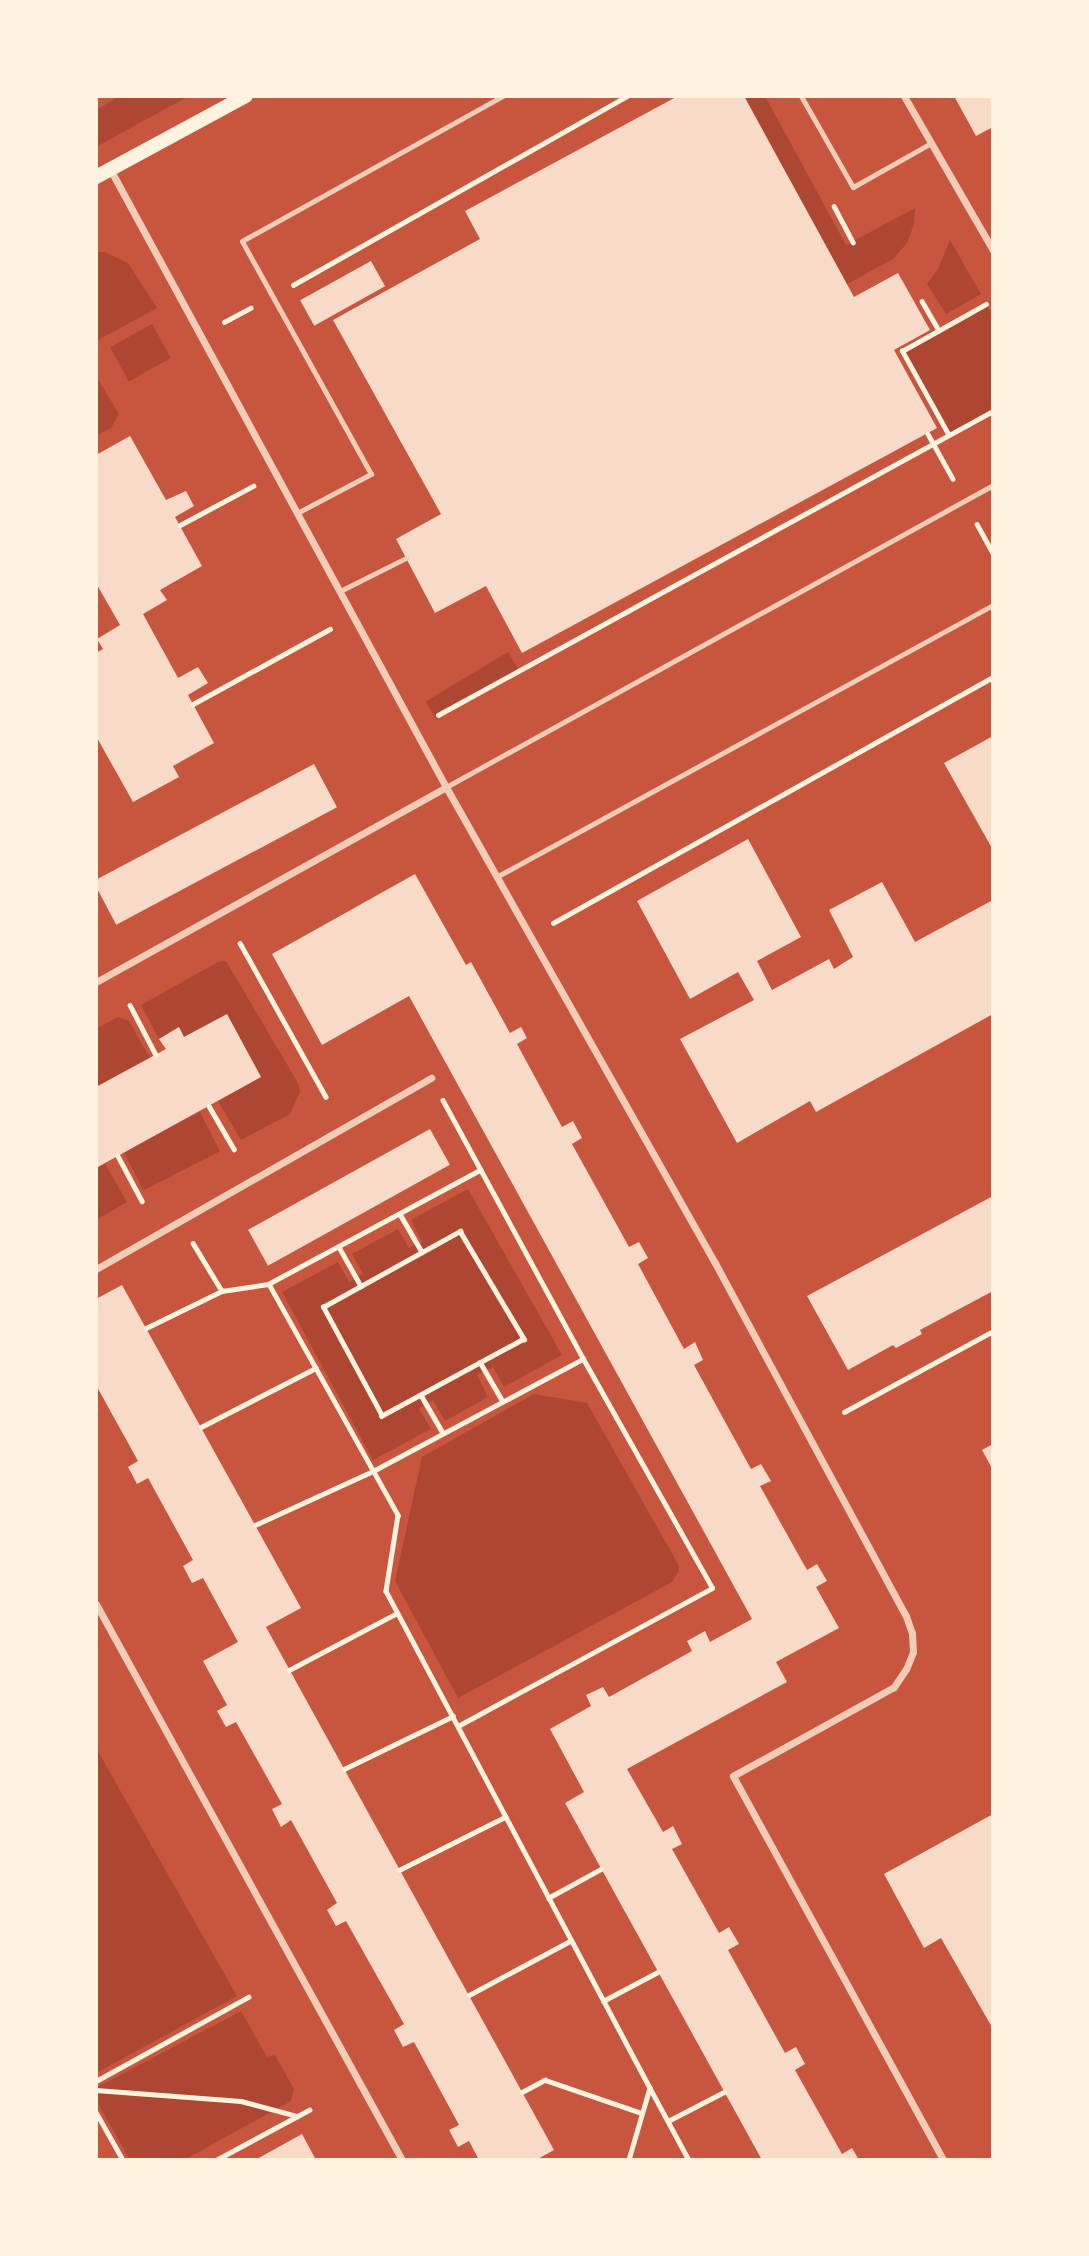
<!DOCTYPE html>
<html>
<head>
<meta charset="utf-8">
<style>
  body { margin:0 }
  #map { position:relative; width:1089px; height:2256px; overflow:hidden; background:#c8553d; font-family:"Open Sans",sans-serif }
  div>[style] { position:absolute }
  .green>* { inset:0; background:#ae4732; transform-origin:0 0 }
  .building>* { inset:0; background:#f7dbc8; transform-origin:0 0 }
  .path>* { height:4.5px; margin:-2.25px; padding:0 2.25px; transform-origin:2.25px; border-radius:2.25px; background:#fff3e0 }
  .service>* { height:5px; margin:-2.5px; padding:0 2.5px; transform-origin:2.5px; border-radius:2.5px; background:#f1ccb7 }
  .minor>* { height:7px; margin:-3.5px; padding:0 3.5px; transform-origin:3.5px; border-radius:3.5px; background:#f1ccb7 }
  .secondary>* { height:14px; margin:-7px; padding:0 7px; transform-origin:7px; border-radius:7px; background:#fff3e0 }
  span { translate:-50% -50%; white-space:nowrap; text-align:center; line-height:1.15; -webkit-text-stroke:5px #fff3e0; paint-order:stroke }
  .frame { position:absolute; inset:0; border:98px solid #fff3e0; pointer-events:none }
</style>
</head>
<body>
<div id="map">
  <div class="green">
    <div style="clip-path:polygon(120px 96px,189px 96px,96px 147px,96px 110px)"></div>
    <div style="clip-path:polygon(744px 96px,765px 96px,846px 245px,915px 208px,914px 224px,907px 243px,893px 259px,847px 284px)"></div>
    <div style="clip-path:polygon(950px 240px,981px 294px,946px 314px,927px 284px,938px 269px)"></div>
    <div style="clip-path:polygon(96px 252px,105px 252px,128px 263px,157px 308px,96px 341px)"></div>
    <div style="clip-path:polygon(986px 304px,993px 316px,993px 411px,948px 434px,902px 351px)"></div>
    <div style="left:152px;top:324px;width:39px;height:48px;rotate:61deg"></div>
    <div style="clip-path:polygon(96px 376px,119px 414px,111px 428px,96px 436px)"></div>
    <div style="left:508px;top:652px;width:21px;height:96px;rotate:59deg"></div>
    <div style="clip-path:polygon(226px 961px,298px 1083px,300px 1092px,290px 1114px,241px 1140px,218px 1101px,261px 1077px,227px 1015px,184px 1037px,178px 1027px,159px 1039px,141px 1005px,218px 962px)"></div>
    <div style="clip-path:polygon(118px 1017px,129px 1021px,150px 1058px,96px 1087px,96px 1029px)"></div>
    <div style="left:200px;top:1112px;width:44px;height:86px;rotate:63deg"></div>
    <div style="clip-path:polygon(105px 1164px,127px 1202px,96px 1220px,96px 1168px)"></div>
    <div style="clip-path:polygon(468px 1189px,562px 1355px,504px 1387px,493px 1367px,477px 1375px,488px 1397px,445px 1421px,433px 1400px,426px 1404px,419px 1409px,431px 1429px,373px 1460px,282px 1292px,338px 1262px,349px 1282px,363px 1274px,352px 1254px,398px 1229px,409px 1248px,422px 1242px,411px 1220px)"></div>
    <div style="clip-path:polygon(534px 1394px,587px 1403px,678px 1564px,679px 1571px,672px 1582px,458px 1698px,395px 1581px,422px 1457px)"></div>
    <div style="clip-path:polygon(96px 1748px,237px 1996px,96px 2073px)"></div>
    <div style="clip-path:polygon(241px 2011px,267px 2057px,275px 2055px,294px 2089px,291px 2101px,184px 2160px,130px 2160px,96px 2100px,96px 2088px)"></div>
  </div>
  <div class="building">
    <div style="clip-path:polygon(678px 96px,744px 96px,854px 297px,898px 273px,930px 330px,894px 350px,937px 428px,522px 653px,486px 586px,435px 613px,396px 539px,441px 514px,333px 320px,480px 239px,465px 211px)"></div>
    <div style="clip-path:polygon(954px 96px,993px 96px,993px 127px,976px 136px)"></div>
    <div style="left:371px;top:261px;width:29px;height:81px;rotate:61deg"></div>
    <div style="clip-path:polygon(130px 436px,166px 500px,186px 491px,194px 506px,175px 517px,202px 566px,160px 590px,167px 600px,143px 614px,178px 678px,198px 667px,208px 683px,188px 695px,214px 743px,173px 766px,179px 777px,133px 802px,96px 736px,96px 653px,103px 649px,97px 639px,120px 625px,96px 583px,96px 455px)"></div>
    <div style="clip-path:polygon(993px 736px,993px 850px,944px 763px)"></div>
    <div style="left:314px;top:764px;width:49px;height:250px;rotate:62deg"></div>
    <div style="clip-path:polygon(748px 839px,801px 937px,757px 961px,772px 990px,829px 959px,834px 969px,853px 957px,829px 910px,882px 882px,915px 942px,993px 900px,993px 1014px,816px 1112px,810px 1101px,737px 1143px,680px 1039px,754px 1000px,738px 972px,690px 999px,637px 901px)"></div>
    <div style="clip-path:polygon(415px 874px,466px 965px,471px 962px,510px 1033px,521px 1027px,527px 1038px,517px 1044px,562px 1127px,573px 1121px,582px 1138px,572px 1144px,629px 1247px,639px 1242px,648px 1258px,638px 1264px,684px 1349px,695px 1342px,703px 1360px,694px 1365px,751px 1469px,761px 1464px,771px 1481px,760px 1486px,807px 1570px,817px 1564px,827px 1581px,816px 1587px,839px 1628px,776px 1662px,787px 1682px,627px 1769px,663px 1832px,673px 1826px,682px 1844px,672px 1849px,719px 1933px,729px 1927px,739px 1944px,728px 1950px,785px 2053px,796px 2047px,805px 2064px,795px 2070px,842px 2154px,852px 2148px,859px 2160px,762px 2160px,565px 1803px,584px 1792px,550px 1729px,591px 1706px,586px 1695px,603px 1687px,609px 1697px,692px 1651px,687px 1641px,705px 1631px,710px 1642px,752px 1619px,409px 996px,322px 1045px,272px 954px)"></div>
    <div style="clip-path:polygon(227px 1014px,261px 1077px,96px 1168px,96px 1087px,166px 1049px,159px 1039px,179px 1027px,184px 1037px)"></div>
    <div style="left:430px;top:1129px;width:41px;height:208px;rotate:61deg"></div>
    <div style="clip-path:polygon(993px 1196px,993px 1291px,920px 1330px,922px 1334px,896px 1348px,893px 1345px,848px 1370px,807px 1296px)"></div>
    <div style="clip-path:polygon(122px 1285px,301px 1608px,266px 1627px,554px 2150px,536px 2160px,479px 2160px,469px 2141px,458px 2147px,449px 2130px,459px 2125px,414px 2042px,403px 2047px,394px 2030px,404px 2024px,346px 1921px,336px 1926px,327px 1910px,337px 1903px,291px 1820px,281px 1827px,272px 1809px,282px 1804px,236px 1722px,226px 1727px,217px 1711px,227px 1705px,203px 1661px,238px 1642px,203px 1578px,192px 1583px,183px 1566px,193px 1560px,148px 1478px,137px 1484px,128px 1467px,138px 1461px,96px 1385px,96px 1299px)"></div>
    <div style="clip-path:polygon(993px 1444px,993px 1470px,982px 1450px)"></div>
    <div style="clip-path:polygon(993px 1814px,993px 2029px,941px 1938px,924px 1948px,884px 1874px)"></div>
    <div style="clip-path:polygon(302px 2134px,316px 2160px,255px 2160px)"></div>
  </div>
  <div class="path">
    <div style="left:834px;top:206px;width:41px;rotate:62.2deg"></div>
    <div style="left:293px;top:285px;width:384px;rotate:-29.5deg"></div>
    <div style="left:922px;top:301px;width:34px;rotate:60deg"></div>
    <div style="left:224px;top:322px;width:30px;rotate:-28deg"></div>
    <div style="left:928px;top:434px;width:51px;rotate:60.9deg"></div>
    <div style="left:948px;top:434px;width:95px;rotate:-119deg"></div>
    <div style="left:902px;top:351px;width:96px;rotate:-29.2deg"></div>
    <div style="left:977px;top:524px;width:33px;rotate:61deg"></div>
    <div style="left:180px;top:525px;width:83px;rotate:-28.1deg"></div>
    <div style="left:193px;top:704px;width:156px;rotate:-28.7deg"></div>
    <div style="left:438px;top:715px;width:633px;rotate:-28.71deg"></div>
    <div style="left:553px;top:923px;width:504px;rotate:-29.21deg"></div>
    <div style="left:240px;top:943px;width:176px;rotate:60.8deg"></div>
    <div style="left:130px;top:1005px;width:56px;rotate:62.5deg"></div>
    <div style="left:209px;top:1106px;width:50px;rotate:59.8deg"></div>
    <div style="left:118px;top:1156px;width:51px;rotate:61.9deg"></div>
    <div style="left:481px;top:1170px;width:241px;rotate:151.7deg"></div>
    <div style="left:269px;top:1284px;width:265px;rotate:60.8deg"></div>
    <div style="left:398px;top:1515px;width:77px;rotate:99deg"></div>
    <div style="left:386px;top:1591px;width:563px;rotate:62.02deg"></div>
    <div style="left:650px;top:2088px;width:75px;rotate:106.3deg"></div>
    <div style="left:400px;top:1214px;width:44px;rotate:59.9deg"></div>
    <div style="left:460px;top:1231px;width:126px;rotate:59.3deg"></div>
    <div style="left:524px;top:1339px;width:162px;rotate:151.5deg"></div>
    <div style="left:382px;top:1416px;width:124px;rotate:-118.4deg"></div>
    <div style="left:323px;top:1307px;width:157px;rotate:-29deg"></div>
    <div style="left:193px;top:1243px;width:56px;rotate:58.9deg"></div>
    <div style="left:222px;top:1291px;width:48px;rotate:-8.5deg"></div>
    <div style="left:339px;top:1247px;width:45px;rotate:60.6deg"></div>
    <div style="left:146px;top:1328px;width:85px;rotate:-26deg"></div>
    <div style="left:480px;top:1362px;width:44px;rotate:59.9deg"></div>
    <div style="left:421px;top:1395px;width:44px;rotate:59.9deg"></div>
    <div style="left:844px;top:1412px;width:170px;rotate:-28.5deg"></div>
    <div style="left:201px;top:1427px;width:129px;rotate:-27.2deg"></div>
    <div style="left:255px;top:1525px;width:130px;rotate:-24.6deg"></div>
    <div style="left:373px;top:1471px;width:238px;rotate:-28.1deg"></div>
    <div style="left:583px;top:1359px;width:294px;rotate:-118.5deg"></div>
    <div style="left:289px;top:1670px;width:122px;rotate:-27.8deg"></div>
    <div style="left:458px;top:1726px;width:289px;rotate:-28.5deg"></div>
    <div style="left:712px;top:1588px;width:263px;rotate:-119.4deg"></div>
    <div style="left:344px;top:1769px;width:121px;rotate:-25.9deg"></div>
    <div style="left:399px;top:1870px;width:119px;rotate:-26.6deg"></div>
    <div style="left:548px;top:1898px;width:60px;rotate:-28.7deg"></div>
    <div style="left:469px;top:1995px;width:115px;rotate:-28.1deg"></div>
    <div style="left:603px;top:2001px;width:62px;rotate:-27.8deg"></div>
    <div style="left:96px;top:2081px;width:174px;rotate:-28.9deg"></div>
    <div style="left:650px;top:2088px;width:82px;rotate:61.6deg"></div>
    <div style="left:96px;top:2090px;width:145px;rotate:4.3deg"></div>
    <div style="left:241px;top:2101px;width:58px;rotate:15deg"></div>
    <div style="left:522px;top:2092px;width:26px;rotate:-28deg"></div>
    <div style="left:545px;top:2080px;width:102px;rotate:18.8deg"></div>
    <div style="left:96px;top:2112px;width:55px;rotate:60.6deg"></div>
    <div style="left:668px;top:2121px;width:63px;rotate:-27.4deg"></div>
    <div style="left:216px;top:2160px;width:106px;rotate:-28.3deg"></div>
  </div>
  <div class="service">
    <div style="left:801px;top:96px;width:105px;rotate:60.3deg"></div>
    <div style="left:853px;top:187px;width:90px;rotate:-29.4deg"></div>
    <div style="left:297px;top:513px;width:84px;rotate:-27.8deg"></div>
    <div style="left:371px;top:474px;width:266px;rotate:-119deg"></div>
    <div style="left:242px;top:241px;width:299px;rotate:-29.1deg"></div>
    <div style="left:340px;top:591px;width:74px;rotate:-26.6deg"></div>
    <div style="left:446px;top:787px;width:625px;rotate:-28.9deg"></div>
    <div style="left:498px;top:876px;width:564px;rotate:-28.7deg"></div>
  </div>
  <div class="minor">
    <div style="left:904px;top:96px;width:178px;rotate:60deg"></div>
    <div style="left:110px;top:169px;width:703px;rotate:61.47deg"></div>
    <div style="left:446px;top:787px;width:547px;rotate:60.53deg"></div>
    <div style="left:715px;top:1263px;width:401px;rotate:61.6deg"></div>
    <div style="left:906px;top:1616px;width:18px;rotate:71deg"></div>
    <div style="left:912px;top:1633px;width:19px;rotate:87deg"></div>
    <div style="left:913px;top:1652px;width:18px;rotate:112deg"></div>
    <div style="left:906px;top:1669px;width:22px;rotate:124deg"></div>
    <div style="left:894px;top:1687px;width:184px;rotate:151.1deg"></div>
    <div style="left:733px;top:1776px;width:438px;rotate:61.3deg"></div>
    <div style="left:96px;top:982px;width:401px;rotate:-29.1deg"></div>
    <div style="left:96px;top:1269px;width:386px;rotate:-29.7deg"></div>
    <div style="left:96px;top:1604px;width:635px;rotate:61.17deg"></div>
  </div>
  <div class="secondary">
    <div style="left:96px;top:177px;width:170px;rotate:-28.4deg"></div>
  </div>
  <div class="frame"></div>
</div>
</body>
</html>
